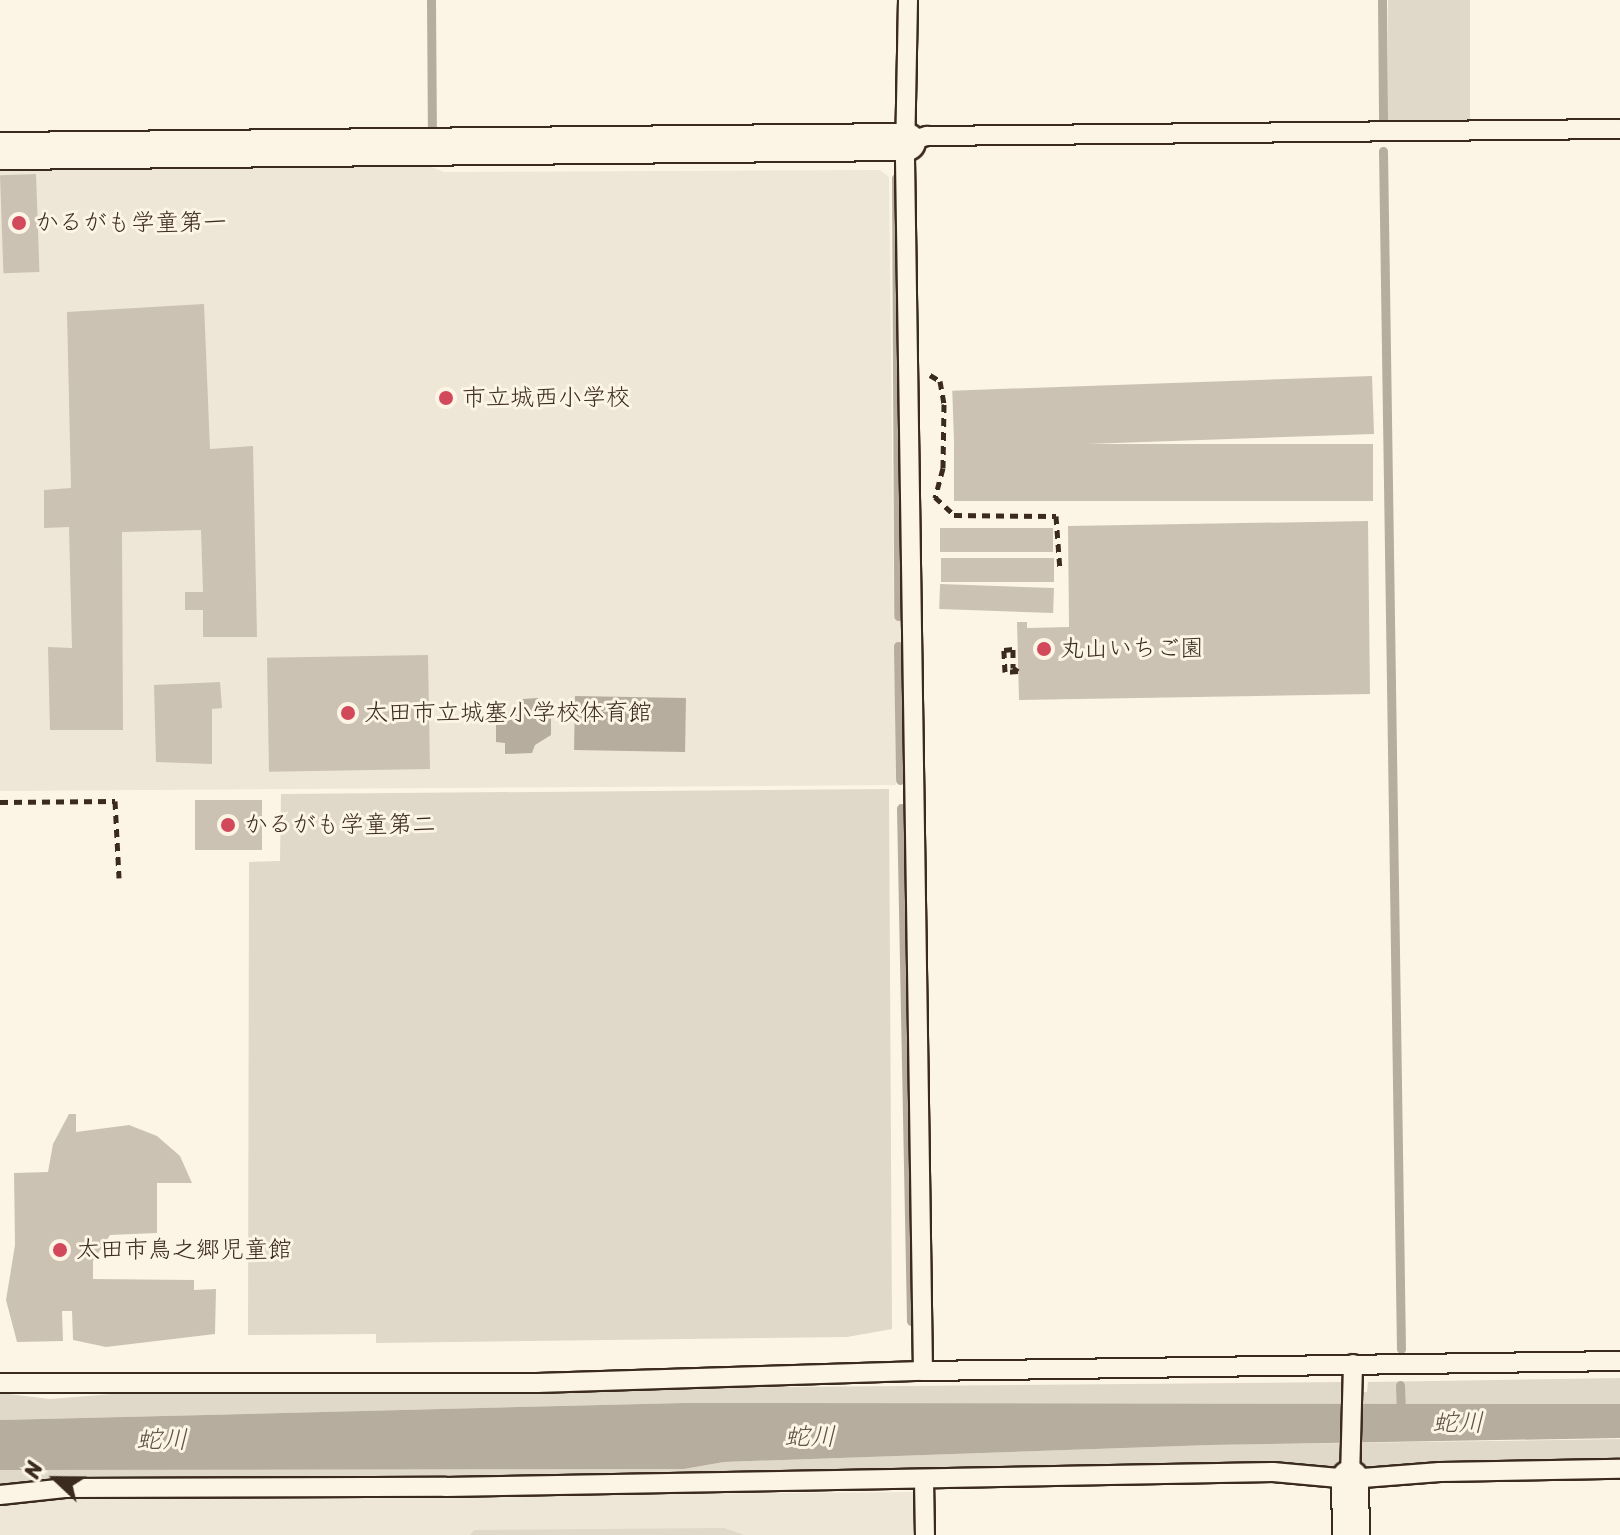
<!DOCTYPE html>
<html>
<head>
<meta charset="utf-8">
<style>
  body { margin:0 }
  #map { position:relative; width:1620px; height:1535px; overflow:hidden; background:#fcf5e5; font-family:Sriracha,"Klee One",sans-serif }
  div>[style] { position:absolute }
  .built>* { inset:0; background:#eee6d6 }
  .green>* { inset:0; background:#e0d8c8; transform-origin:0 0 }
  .water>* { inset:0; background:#b7ad9e; transform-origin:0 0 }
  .stream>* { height:9px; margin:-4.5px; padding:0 4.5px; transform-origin:4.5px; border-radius:4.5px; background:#b7ad9e }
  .building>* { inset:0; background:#ccc2b3; transform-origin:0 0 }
  .path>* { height:5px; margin-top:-2.5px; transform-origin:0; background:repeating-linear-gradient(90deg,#3b2a1e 0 8px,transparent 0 14px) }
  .roads { filter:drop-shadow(2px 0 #3b2a1e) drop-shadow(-2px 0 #3b2a1e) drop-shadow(0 2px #3b2a1e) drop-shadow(0 -2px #3b2a1e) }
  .lane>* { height:18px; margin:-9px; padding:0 9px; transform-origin:9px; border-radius:9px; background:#fcf5e5 }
  .street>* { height:36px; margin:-18px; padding:0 18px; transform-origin:18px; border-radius:18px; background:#fcf5e5 }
  .dots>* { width:22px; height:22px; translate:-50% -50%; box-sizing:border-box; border:4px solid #fcf5e5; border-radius:50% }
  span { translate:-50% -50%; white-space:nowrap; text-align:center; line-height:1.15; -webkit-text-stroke:6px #fcf5e5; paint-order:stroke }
  .poi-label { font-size:24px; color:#3b2a1e }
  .left { translate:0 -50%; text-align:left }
  .water-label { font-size:26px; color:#605144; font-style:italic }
  .north { position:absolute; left:16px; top:1439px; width:80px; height:80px; -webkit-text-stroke:6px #fcf5e5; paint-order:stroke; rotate:292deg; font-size:22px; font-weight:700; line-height:32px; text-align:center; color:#3b2a1e }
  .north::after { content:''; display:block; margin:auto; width:28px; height:36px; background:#3b2a1e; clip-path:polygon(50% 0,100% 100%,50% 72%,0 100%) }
</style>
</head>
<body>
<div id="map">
  <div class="built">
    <div style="clip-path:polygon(0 162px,429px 166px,444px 172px,880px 170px,889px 177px,894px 618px,904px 618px,905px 645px,895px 646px,896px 785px,0 791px)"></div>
    <div style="clip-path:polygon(916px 1492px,917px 1535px,0 1535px,0 1506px,40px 1499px)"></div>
  </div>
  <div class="green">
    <div style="left:1388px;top:0;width:82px;height:122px"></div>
    <div style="clip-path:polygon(889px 789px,892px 1329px,847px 1337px,376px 1343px,376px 1334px,248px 1335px,249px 862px,280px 861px,281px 794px)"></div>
    <div style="clip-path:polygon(1620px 1378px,1620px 1404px,684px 1403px,0 1420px,0 1393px,50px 1399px,125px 1393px,1342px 1382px,1342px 1392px,1367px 1392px,1368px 1382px)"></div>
    <div style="clip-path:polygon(1620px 1439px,1620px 1461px,686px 1479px,46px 1480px,0 1485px,0 1470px,684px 1469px,724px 1462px,1210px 1445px)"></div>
    <div style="clip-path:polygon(724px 1528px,744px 1535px,470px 1535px,474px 1530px)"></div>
  </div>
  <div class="water">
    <div style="left:575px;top:696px;width:111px;height:54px;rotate:1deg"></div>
    <div style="clip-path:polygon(538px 698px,539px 709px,551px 709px,551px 735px,535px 745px,532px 753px,505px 754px,505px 743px,496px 742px,496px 725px,523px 699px)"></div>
    <div style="clip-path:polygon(684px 1403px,1620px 1404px,1620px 1438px,1210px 1445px,724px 1462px,684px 1469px,0 1470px,0 1420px)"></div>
  </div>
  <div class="stream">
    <div style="left:431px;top:0;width:128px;rotate:89.6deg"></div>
    <div style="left:1382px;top:0;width:119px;rotate:89.5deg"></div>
    <div style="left:1383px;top:151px;width:1198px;rotate:89.14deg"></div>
    <div style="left:896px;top:178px;width:438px;rotate:89.7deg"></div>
    <div style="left:898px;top:646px;width:134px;rotate:89.1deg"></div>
    <div style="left:901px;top:808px;width:513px;rotate:88.88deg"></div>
    <div style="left:1400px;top:1385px;width:29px;rotate:88deg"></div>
  </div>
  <div class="building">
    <div style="left:36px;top:174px;width:98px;height:36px;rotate:88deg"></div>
    <div style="clip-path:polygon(204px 304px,210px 449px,253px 446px,257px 637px,203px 637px,203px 610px,185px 610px,185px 592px,203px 592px,201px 530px,122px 532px,123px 730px,50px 730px,48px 647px,72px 648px,69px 527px,44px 528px,44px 490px,71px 488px,67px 312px)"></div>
    <div style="left:1372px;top:376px;width:58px;height:420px;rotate:88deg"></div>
    <div style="left:1373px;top:444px;width:57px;height:419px;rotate:90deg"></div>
    <div style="clip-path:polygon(1368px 521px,1370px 694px,1019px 700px,1017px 622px,1027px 622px,1027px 628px,1069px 627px,1068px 526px)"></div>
    <div style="left:1053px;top:528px;width:24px;height:113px;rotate:90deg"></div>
    <div style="left:1054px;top:558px;width:24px;height:113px;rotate:90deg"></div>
    <div style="left:1054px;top:588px;width:25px;height:114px;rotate:92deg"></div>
    <div style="left:428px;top:655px;width:114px;height:161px;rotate:89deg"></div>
    <div style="clip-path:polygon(220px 682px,222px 708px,212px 709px,212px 764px,156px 762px,154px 685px)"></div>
    <div style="left:262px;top:800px;width:50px;height:67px;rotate:90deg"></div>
    <div style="clip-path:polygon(69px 1114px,76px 1114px,76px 1132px,129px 1125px,157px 1136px,180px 1156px,192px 1183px,157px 1183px,157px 1233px,110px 1235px,93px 1261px,93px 1279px,194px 1280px,194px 1290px,216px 1289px,215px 1334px,106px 1347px,73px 1340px,72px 1311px,62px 1311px,63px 1341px,17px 1342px,6px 1300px,15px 1245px,14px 1173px,48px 1172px,53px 1144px)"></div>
  </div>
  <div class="path">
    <div style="left:930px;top:375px;width:12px;rotate:31deg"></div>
    <div style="left:940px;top:381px;width:23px;rotate:80deg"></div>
    <div style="left:944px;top:404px;width:64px;rotate:90.9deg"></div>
    <div style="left:943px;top:468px;width:31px;rotate:105deg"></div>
    <div style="left:935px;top:497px;width:26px;rotate:43deg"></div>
    <div style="left:954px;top:515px;width:102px;rotate:0.6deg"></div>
    <div style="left:1056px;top:516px;width:55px;rotate:85.8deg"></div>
    <div style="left:1013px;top:649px;width:19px;rotate:90deg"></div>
    <div style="left:1013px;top:668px;width:6px;rotate:31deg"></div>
    <div style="left:1018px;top:671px;width:13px;rotate:176deg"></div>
    <div style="left:1005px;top:672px;width:22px;rotate:-93deg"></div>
    <div style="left:1004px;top:650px;width:9px;rotate:-6deg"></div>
    <div style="left:0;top:802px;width:115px;rotate:-0.5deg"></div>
    <div style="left:115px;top:801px;width:77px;rotate:87deg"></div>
  </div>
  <div class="roads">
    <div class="lane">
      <div style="left:908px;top:0;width:159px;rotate:91.1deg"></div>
      <div style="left:905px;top:159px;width:1212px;rotate:89.15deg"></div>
      <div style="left:907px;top:142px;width:21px;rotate:-17deg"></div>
      <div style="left:927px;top:136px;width:693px;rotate:-0.58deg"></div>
      <div style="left:0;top:1383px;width:537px"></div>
      <div style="left:537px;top:1383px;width:386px;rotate:-1.8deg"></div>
      <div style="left:923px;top:1371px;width:697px;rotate:-0.82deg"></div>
      <div style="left:1350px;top:1479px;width:115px;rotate:-88.5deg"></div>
      <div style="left:924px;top:1480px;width:55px;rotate:89deg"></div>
      <div style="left:0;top:1495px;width:65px;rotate:-6.1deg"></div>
      <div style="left:65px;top:1488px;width:381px;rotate:-0.2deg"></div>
      <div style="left:446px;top:1487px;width:827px;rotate:-1.04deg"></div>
      <div style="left:1273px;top:1472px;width:77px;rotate:5.2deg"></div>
      <div style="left:1350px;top:1479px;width:90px;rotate:-4.4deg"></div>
      <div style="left:1440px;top:1472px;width:180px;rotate:-1deg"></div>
    </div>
    <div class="street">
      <div style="left:0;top:151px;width:907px;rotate:-0.57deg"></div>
      <div style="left:1350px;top:1479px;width:56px;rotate:89deg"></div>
    </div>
  </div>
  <div class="dots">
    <div style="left:19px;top:223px;background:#d1495b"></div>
    <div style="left:446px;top:398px;background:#d1495b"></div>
    <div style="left:1044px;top:649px;background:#d1495b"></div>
    <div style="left:348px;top:713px;background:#d1495b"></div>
    <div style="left:228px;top:825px;background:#d1495b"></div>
    <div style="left:60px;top:1250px;background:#d1495b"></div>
  </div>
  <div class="poi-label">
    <span class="left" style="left:35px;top:223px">かるがも学童第一</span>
    <span class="left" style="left:462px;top:398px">市立城西小学校</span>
    <span class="left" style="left:1060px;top:649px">丸山いちご園</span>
    <span class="left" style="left:364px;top:713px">太田市立城塞小学校体育館</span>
    <span class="left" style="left:244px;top:825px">かるがも学童第二</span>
    <span class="left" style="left:76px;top:1250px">太田市鳥之郷児童館</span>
  </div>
  <div class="water-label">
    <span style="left:1458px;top:1423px">蛇川</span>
    <span style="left:810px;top:1437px">蛇川</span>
    <span style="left:162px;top:1440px">蛇川</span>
  </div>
  <div class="north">N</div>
</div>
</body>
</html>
